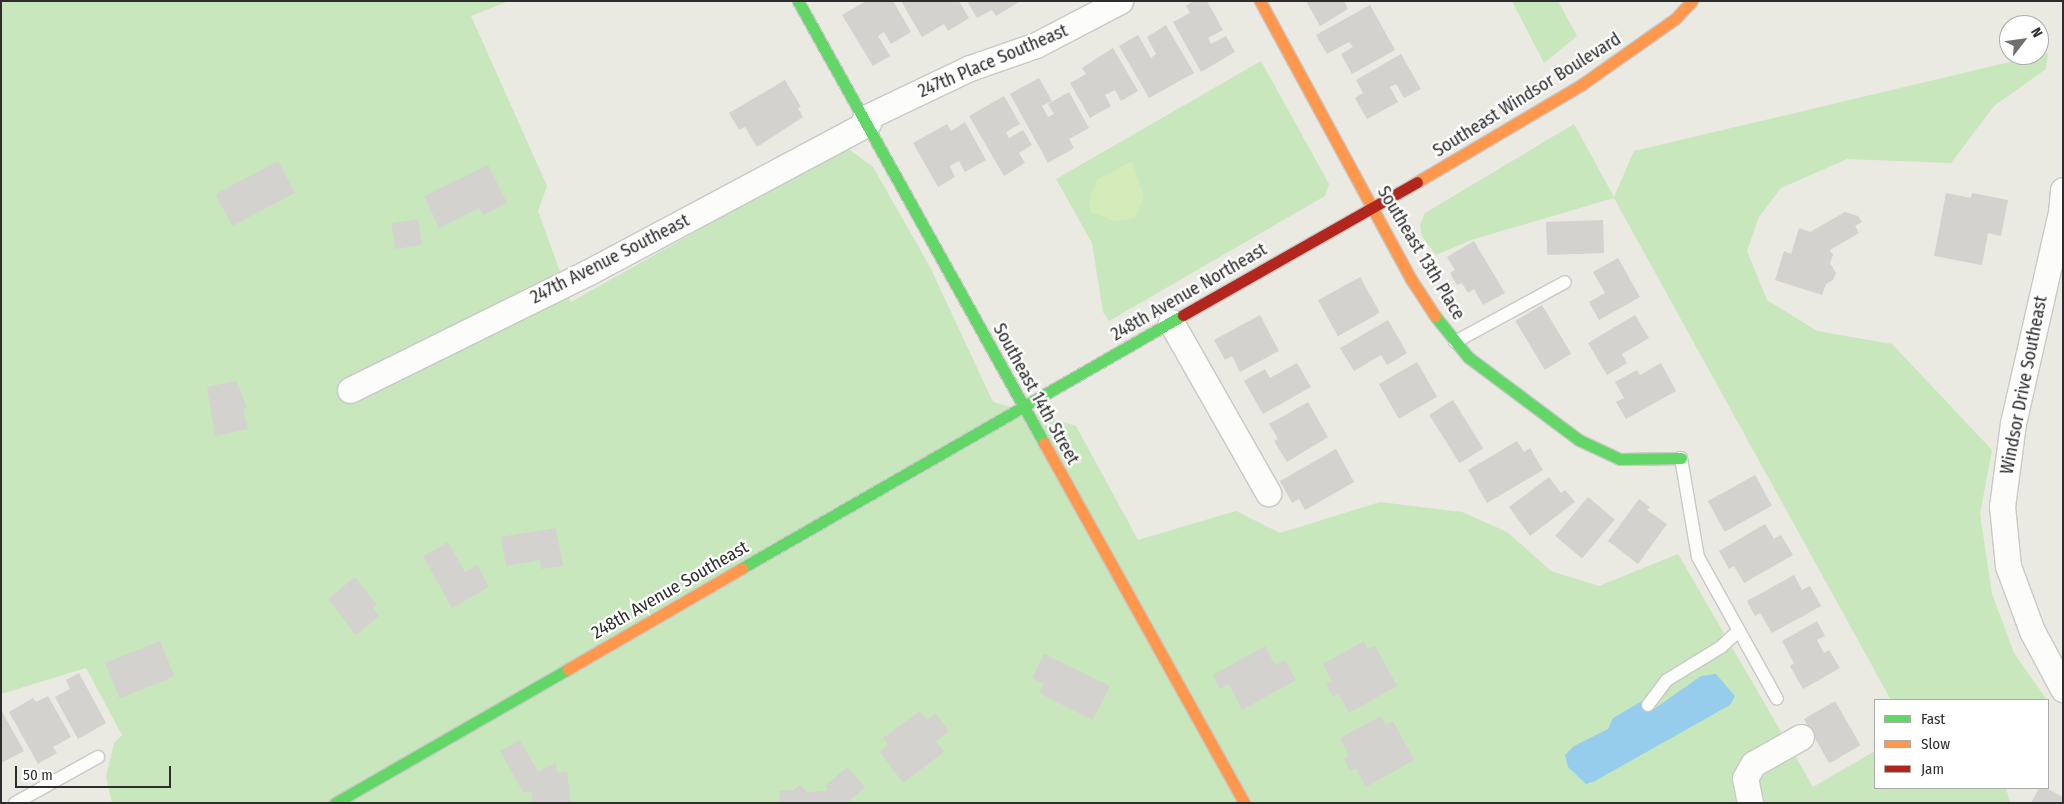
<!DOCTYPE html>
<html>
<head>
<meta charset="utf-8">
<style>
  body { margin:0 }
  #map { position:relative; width:2064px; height:804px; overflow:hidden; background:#eae9e2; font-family:"Fira Sans Condensed",sans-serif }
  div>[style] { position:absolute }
  .green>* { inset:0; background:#c8e7bc }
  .pitch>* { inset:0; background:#d2ebb9 }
  .water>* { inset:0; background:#96cdec }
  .building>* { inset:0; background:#d3d2ce; transform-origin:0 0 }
  .roads { filter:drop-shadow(1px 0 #c8c8c7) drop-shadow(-1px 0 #c8c8c7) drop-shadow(0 1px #c8c8c7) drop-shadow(0 -1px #c8c8c7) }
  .lane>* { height:12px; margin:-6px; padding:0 6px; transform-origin:6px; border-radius:6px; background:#fcfcfb }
  .street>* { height:25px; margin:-12.5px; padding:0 12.5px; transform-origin:12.5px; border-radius:12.5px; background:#fcfcfb }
  .fast>* { height:11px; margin:-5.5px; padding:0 5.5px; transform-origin:5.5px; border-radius:5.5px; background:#63d668 }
  .slow>* { height:11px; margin:-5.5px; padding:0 5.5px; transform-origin:5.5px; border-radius:5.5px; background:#ff974d }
  .jam>* { height:11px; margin:-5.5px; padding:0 5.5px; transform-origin:5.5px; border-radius:5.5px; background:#b3261e }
  span { translate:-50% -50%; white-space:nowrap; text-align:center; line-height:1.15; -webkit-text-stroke:4.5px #fff; paint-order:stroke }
  .street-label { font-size:18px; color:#2d2d2d }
  .frame { position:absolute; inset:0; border:2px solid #2d2d2d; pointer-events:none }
  .legend { position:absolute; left:1874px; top:699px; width:175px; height:90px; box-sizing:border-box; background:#fff; border:1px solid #ababab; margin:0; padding:6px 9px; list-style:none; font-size:15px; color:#2d2d2d }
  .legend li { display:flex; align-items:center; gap:10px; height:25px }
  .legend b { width:25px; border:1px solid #ababab }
  .north { position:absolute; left:1999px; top:15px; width:50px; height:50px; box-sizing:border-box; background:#fff; border:1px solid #ababab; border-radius:50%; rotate:60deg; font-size:14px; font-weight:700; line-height:20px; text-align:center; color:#2d2d2d }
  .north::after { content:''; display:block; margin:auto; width:18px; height:22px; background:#6f6f6c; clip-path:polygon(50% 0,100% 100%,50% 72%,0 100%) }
  .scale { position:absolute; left:15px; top:766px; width:156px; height:22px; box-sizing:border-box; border:2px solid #2d2d2d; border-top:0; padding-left:6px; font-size:15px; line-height:18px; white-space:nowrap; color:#2d2d2d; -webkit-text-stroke:4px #fff; paint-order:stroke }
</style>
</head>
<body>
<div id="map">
  <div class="green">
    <div style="clip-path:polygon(1px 1px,509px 1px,471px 16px,547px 186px,538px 211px,571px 302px,846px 147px,873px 167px,930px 267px,993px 402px,1076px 426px,1138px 540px,1236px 511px,1280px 533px,1380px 502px,1462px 512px,1507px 532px,1551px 571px,1599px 586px,1678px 554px,1813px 787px,1875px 751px,1875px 788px,2006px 788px,2010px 803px,112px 803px,106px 777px,114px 743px,122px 735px,86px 668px,1px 694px)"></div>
    <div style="clip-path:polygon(1512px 1px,1558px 1px,1577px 36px,1544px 63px)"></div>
    <div style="clip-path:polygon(2048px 53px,2046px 69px,1994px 106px,1951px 163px,1847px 159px,1781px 188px,1759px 217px,1747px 251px,1767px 300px,1817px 331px,1892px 344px,1992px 450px,1980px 514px,1992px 594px,2014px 653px,2047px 700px,1891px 700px,1614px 198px,1471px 240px,1436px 255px,1422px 236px,1420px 225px,1425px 213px,1574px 124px,1614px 197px,1634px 151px)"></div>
    <div style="clip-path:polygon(1261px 61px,1329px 184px,1325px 196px,1109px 321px,1103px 312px,1092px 243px,1056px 179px)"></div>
  </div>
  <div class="pitch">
    <div style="clip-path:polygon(1132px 161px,1144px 197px,1135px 218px,1115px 221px,1090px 212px,1090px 196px,1098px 179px)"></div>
  </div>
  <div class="water">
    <div style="clip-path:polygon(1716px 674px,1735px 696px,1730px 705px,1595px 781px,1586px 784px,1568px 767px,1565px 755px,1574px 746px,1608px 729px,1613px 718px,1642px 701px,1654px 709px,1701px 676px)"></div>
  </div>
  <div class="building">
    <div style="clip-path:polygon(866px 1px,893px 1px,911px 32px,891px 44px,884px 32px,878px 36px,890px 56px,873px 66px,842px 15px)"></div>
    <div style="clip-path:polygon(901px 1px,959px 1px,969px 18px,948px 31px,944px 24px,922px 37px)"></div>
    <div style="clip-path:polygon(967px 1px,1021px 1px,996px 16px,992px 10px,977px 18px)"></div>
    <div style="clip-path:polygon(1194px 1px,1207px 1px,1223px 30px,1208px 38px,1211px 44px,1226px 36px,1235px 52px,1201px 72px,1173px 22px,1190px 13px,1186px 6px)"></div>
    <div style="clip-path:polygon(1306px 1px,1344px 1px,1348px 9px,1320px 26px)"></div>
    <div style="clip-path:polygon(1370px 5px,1395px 50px,1352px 74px,1341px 54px,1353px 47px,1349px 42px,1327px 54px,1316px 35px)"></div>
    <div style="clip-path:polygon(1166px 25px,1194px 73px,1149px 98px,1119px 46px,1138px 35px,1151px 58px,1156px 54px,1147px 37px)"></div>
    <div style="clip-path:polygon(1113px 48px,1138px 91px,1121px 101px,1115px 90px,1105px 95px,1111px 106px,1090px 118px,1070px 83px,1086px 74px,1082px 68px)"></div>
    <div style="clip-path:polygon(1401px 54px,1421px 89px,1404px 98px,1396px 84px,1390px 87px,1398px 102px,1367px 119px,1355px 98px,1363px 93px,1356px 80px)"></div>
    <div style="clip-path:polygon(1039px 78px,1052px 101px,1042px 106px,1048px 117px,1054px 114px,1048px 104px,1069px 92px,1089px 128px,1069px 139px,1074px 148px,1048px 163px,1010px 94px)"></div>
    <div style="clip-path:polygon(785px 80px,801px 107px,798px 108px,803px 117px,757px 147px,745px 127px,739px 130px,729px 113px)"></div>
    <div style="clip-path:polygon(1004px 96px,1020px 124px,1006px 132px,1009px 138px,1023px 130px,1032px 145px,1019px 153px,1025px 163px,1004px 176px,969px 116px)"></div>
    <div style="clip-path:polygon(965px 122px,986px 160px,965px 172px,959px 161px,950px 166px,955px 177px,938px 187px,913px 143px,947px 124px,951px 131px)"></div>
    <div style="left:278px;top:161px;width:36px;height:71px;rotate:62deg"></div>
    <div style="clip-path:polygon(488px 165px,507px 203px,483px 215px,479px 208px,439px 228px,424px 196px)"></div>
    <div style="clip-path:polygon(1946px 193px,1971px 198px,1972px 193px,2008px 200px,2001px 236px,1988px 233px,1982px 265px,1934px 256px)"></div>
    <div style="clip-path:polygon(1845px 212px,1858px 216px,1862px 222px,1855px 226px,1859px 233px,1830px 250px,1833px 255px,1830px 263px,1836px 273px,1833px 280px,1826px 284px,1822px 295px,1775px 280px,1784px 251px,1791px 254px,1799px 228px,1810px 232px)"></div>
    <div style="left:418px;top:219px;width:26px;height:27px;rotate:81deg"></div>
    <div style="left:1603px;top:220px;width:33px;height:57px;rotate:88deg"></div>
    <div style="clip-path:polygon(1474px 241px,1505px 293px,1483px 305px,1474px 289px,1468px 293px,1462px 283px,1457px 285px,1450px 273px,1455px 270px,1447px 257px)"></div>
    <div style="clip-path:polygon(1618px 258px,1640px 297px,1599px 320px,1589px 302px,1605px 293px,1593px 272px)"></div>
    <div style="left:1360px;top:277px;width:41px;height:48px;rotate:61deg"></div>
    <div style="left:1542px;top:305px;width:57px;height:31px;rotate:59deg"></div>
    <div style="clip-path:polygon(1260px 315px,1279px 351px,1240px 372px,1232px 356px,1225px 360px,1214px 340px)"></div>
    <div style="clip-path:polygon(1635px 315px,1649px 338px,1622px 354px,1627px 363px,1607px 375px,1588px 343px)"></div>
    <div style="clip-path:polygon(1388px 320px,1407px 353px,1387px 365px,1381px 355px,1354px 371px,1340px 348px)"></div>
    <div style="left:1417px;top:362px;width:40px;height:44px;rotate:60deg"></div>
    <div style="clip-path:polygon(1297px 363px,1311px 387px,1263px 414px,1244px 381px,1265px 369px,1270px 378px)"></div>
    <div style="clip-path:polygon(1661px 363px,1676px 391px,1626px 419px,1616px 402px,1624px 398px,1615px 382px,1637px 370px,1640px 375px)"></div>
    <div style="clip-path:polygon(236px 381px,247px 408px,243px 409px,248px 429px,215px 436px,207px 387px)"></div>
    <div style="left:1453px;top:400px;width:57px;height:28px;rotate:58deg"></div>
    <div style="clip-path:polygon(1308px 402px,1328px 437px,1287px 462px,1274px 441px,1278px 439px,1269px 424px)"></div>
    <div style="clip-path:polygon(1517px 441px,1524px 452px,1530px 448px,1543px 470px,1487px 503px,1468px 470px)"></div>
    <div style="clip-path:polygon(1336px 449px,1354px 482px,1305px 510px,1299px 499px,1292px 503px,1280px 481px)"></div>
    <div style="left:1755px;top:475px;width:35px;height:54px;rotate:61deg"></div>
    <div style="clip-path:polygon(1549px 477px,1561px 493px,1565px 490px,1575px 502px,1530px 536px,1509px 507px)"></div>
    <div style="left:1588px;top:497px;width:35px;height:51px;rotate:40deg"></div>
    <div style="clip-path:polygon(1639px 499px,1650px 507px,1647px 510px,1667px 524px,1638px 564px,1608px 541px)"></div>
    <div style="clip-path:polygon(1765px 524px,1774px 539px,1781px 535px,1793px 555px,1744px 583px,1734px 566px,1729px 569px,1719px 551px)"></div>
    <div style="clip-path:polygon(556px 528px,563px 566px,541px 569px,540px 560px,506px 566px,501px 537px)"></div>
    <div style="clip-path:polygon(448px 542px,465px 572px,477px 565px,489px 587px,452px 608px,423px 556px)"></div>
    <div style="clip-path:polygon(1794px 575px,1802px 590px,1810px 586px,1821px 606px,1772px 633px,1760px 613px,1755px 616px,1747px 601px)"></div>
    <div style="clip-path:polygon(355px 577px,377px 605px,373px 608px,379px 616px,356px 635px,328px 599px)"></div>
    <div style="clip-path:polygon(1817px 621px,1825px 636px,1817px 640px,1824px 653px,1829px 650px,1840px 668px,1803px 689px,1790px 666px,1794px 663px,1782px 641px)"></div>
    <div style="left:160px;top:641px;width:38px;height:59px;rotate:68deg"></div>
    <div style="clip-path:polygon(1364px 641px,1368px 649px,1375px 646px,1397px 686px,1349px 713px,1339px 694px,1333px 697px,1326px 684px,1332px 681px,1323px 664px)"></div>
    <div style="clip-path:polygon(1265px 646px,1275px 665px,1285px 660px,1296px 680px,1242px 710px,1229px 684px,1220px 689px,1213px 675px)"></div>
    <div style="clip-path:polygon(1044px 654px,1110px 686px,1093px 720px,1039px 693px,1044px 684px,1032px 678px)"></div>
    <div style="clip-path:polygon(79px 673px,106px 723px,78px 739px,55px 697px,70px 689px,66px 680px)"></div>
    <div style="clip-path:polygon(48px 696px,71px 737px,53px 747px,57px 753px,38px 764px,9px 712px,33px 698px,36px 702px)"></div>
    <div style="left:1835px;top:701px;width:51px;height:36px;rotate:60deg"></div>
    <div style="clip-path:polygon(1px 710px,24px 751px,1px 763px)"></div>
    <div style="clip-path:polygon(920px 711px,927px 720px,935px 713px,949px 731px,936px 741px,944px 752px,903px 783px,880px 752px,888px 745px,883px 738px)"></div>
    <div style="clip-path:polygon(1381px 716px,1386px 725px,1393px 721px,1414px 760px,1366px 787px,1356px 768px,1350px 771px,1344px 759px,1349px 756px,1340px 738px)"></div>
    <div style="clip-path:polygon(520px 740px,538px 772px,556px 763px,557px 773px,567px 771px,571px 803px,533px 803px,531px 791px,523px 792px,500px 751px)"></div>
    <div style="clip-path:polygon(847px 767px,865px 787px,847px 803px,780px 803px,779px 791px,793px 790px,800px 785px,807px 792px,827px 791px,826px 785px)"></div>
    <div style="clip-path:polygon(2039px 788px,2046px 788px,2063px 797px,2063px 803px,2031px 803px)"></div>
  </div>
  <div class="roads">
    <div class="lane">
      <div style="left:1455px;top:342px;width:125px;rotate:-28.6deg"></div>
      <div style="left:1681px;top:458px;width:100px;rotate:80.3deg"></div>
      <div style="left:1698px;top:557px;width:162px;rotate:60.9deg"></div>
      <div style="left:1648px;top:705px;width:31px;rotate:-53deg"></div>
      <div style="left:1667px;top:680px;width:63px;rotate:-31.4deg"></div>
      <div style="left:1721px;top:647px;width:23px;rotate:-43deg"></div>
      <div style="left:15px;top:803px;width:95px;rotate:-29deg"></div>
    </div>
    <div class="street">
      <div style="left:865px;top:118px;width:116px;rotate:-25.5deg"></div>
      <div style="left:970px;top:68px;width:70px;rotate:-19.2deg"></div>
      <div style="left:1036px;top:45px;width:95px;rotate:-27.6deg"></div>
      <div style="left:2063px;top:190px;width:22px;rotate:95deg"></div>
      <div style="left:2061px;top:212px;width:216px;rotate:102.8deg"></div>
      <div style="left:2013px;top:423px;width:84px;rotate:97.5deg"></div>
      <div style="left:2002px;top:506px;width:60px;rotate:84.3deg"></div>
      <div style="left:2008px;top:566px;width:69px;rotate:69.7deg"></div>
      <div style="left:2032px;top:631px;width:66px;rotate:61.9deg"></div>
      <div style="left:1171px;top:322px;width:197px;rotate:60.4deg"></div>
      <div style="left:350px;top:390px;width:264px;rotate:-26.3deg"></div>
      <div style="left:587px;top:273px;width:319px;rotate:-28.1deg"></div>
      <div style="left:1750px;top:803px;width:25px;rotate:-101deg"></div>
      <div style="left:1745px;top:778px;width:16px;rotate:-60deg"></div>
      <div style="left:1753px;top:764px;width:55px;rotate:-29.4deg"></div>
    </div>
    <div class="fast">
      <div style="left:798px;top:1px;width:506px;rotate:60.9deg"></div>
      <div style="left:1435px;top:316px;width:53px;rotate:51.2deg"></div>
      <div style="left:1468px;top:357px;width:139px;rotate:36.8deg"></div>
      <div style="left:1579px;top:440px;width:45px;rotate:24.9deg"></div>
      <div style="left:1620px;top:459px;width:61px;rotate:-0.9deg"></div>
      <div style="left:742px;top:568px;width:508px;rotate:-29.84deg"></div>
      <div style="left:335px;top:803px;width:269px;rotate:-29.9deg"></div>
    </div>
    <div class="slow">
      <div style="left:1260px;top:1px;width:316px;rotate:61.5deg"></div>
      <div style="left:1411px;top:279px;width:44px;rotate:57deg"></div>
      <div style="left:1417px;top:182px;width:191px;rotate:-30.6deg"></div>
      <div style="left:1581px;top:85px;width:115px;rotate:-35.1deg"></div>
      <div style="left:1675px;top:19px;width:25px;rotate:-47deg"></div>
      <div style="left:1044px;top:443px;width:412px;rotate:60.9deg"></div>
      <div style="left:568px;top:669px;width:201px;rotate:-30.1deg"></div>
    </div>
    <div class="jam">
      <div style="left:1183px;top:315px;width:269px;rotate:-29.6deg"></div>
    </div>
  </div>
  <div class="street-label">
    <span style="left:993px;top:61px;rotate:-23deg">247th Place Southeast</span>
    <span style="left:1527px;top:95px;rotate:-32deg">Southeast Windsor Boulevard</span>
    <span style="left:1421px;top:253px;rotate:59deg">Southeast 13th Place</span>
    <span style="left:610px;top:259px;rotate:-27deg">247th Avenue Southeast</span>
    <span style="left:1189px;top:292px;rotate:-30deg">248th Avenue Northeast</span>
    <span style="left:2024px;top:385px;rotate:-79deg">Windsor Drive Southeast</span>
    <span style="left:1036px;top:394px;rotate:61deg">Southeast 14th Street</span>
    <span style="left:670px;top:590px;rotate:-30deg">248th Avenue Southeast</span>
  </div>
  <div class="frame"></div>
  <ul class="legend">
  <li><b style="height:6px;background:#63d668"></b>Fast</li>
  <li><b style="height:6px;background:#ff974d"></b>Slow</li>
  <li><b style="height:6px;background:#b3261e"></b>Jam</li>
  </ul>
  <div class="north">N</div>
  <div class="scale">50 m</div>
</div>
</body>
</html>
